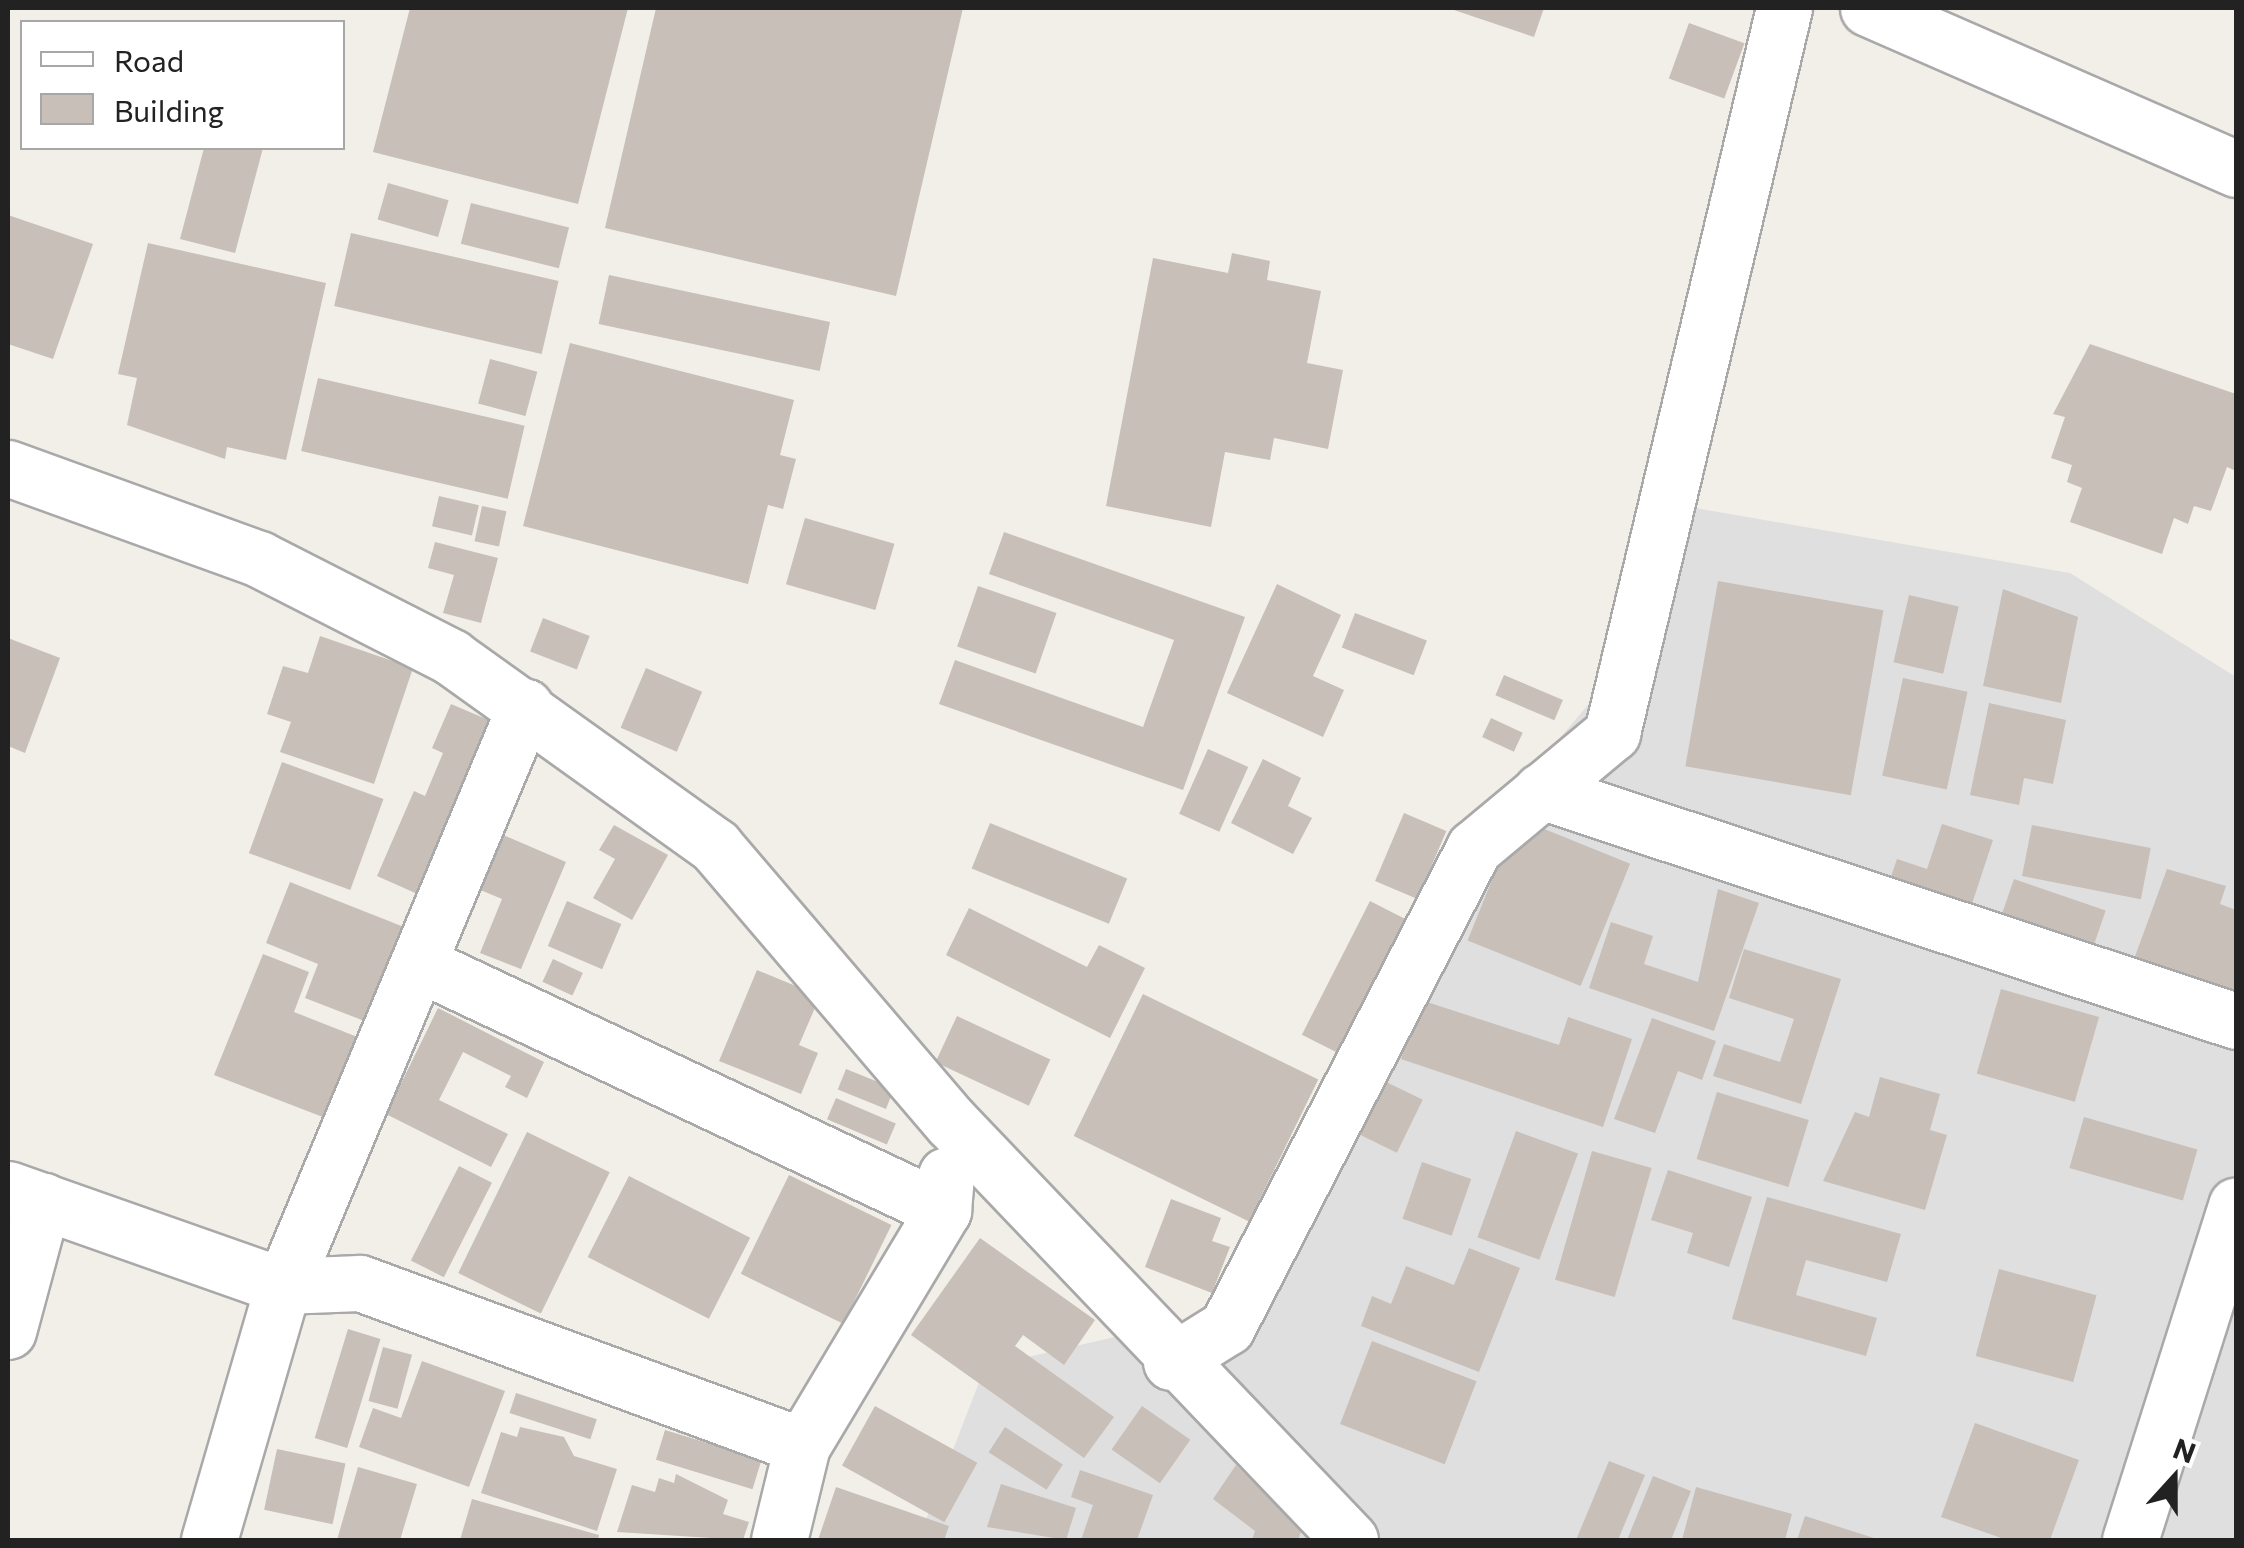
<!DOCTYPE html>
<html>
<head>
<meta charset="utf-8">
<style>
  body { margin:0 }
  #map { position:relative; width:2244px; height:1548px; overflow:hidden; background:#f2efe9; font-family:Commissioner,sans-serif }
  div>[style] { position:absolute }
  .residential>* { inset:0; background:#e0dfdf }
  .building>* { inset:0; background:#c7bfb8; transform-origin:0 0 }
  .roads { filter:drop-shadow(2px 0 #a9a9a9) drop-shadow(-2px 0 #a9a9a9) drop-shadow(0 2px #a9a9a9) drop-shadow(0 -2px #a9a9a9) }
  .minor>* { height:55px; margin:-27.5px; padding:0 27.5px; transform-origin:27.5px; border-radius:27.5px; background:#fff }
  span { translate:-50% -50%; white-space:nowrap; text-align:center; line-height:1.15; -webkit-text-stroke:9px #fff; paint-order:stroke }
  .frame { position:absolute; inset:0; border:10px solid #222; pointer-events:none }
  .legend { position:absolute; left:20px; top:20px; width:325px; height:130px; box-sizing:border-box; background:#fff; border:2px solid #a7a7a7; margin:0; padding:12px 18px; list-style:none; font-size:30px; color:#222 }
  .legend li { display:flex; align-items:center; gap:20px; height:50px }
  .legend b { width:50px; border:2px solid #a7a7a7 }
  .north { position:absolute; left:2124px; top:1428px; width:100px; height:100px; -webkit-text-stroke:8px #fff; paint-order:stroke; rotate:21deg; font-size:28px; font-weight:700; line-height:40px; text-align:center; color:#222 }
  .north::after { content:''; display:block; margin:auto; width:35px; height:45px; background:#222; clip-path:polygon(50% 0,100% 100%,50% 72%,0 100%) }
</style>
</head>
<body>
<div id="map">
  <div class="residential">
    <div style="clip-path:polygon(1678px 505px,2070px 573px,2236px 677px,2236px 1540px,918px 1540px,985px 1367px,1232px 1310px,1474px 839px,1593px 699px)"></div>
  </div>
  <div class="building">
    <div style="clip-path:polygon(410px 8px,628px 8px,578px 204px,373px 152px)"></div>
    <div style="clip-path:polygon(656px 8px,963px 8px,896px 296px,605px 228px)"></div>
    <div style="clip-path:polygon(1448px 8px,1544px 8px,1534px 37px)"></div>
    <div style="left:1689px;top:23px;width:59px;height:59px;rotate:20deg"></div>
    <div style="clip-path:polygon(204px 148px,263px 148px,235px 253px,180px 239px)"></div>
    <div style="left:388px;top:183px;width:63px;height:38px;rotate:16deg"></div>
    <div style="left:471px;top:203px;width:101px;height:42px;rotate:14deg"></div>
    <div style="clip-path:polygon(8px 215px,93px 244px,53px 359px,8px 344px)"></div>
    <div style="left:351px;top:233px;width:213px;height:75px;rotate:13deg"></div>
    <div style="clip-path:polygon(148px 243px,326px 283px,286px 460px,227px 447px,225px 459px,127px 425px,137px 378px,118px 374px)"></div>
    <div style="clip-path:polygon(1232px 253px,1270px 261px,1267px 280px,1321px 291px,1307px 363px,1343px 370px,1328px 449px,1274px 438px,1270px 460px,1225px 452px,1211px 527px,1106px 506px,1153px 258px,1228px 273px)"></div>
    <div style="left:609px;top:275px;width:226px;height:50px;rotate:12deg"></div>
    <div style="clip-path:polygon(570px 343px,794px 400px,780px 455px,796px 459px,783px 509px,768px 505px,748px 584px,523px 526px)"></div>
    <div style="clip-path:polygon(2090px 344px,2236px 394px,2236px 471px,2227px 467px,2211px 511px,2194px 506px,2188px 524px,2174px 518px,2162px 554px,2070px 522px,2082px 488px,2067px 482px,2072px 465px,2051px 458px,2065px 417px,2053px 414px)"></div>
    <div style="left:490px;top:359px;width:49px;height:46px;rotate:15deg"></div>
    <div style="left:318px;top:378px;width:212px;height:75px;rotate:13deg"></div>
    <div style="left:439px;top:496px;width:41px;height:31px;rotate:13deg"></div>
    <div style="left:482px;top:506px;width:25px;height:36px;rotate:12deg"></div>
    <div style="left:805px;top:518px;width:93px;height:69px;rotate:16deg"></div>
    <div style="clip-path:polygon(1004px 532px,1245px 617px,1183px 790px,939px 704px,955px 660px,1143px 727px,1174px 640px,989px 574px)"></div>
    <div style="clip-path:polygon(435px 542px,498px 558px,481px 623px,443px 613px,454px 575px,428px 568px)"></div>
    <div style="left:1718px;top:581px;width:168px;height:188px;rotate:10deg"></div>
    <div style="clip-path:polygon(1277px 584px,1341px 615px,1313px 676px,1344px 690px,1323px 737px,1227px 693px)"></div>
    <div style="left:978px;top:586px;width:83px;height:64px;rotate:19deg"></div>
    <div style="clip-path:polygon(2003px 589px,2078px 617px,2061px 703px,1983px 686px)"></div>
    <div style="left:1909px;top:595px;width:51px;height:69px;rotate:13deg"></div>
    <div style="left:1355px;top:613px;width:77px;height:37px;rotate:21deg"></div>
    <div style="left:543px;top:618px;width:50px;height:36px;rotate:21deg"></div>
    <div style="clip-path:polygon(320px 636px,413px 668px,374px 784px,280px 752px,291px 722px,267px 714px,283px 666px,308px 673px)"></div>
    <div style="clip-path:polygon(8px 638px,60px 658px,25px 753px,8px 746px)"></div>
    <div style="left:646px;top:668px;width:61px;height:65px;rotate:23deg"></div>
    <div style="left:1504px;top:675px;width:64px;height:22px;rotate:23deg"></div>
    <div style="left:1903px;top:678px;width:66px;height:100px;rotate:12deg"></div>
    <div style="clip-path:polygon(1989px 703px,2066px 720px,2053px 784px,2024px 778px,2019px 805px,1970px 795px)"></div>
    <div style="clip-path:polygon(451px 704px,505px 727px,431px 900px,377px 876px,414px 791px,425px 796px,443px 753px,432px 748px)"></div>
    <div style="left:1491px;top:718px;width:35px;height:21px;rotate:25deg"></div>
    <div style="left:1208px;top:749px;width:44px;height:71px;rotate:24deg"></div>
    <div style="clip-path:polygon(1263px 759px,1301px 778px,1288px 806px,1312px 818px,1293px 854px,1231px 823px)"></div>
    <div style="left:282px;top:762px;width:108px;height:97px;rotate:20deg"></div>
    <div style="left:1404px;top:813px;width:46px;height:74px;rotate:23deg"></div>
    <div style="left:1517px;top:818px;width:122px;height:132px;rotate:22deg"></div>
    <div style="left:990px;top:823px;width:148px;height:49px;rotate:22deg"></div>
    <div style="clip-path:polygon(1942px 824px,1993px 840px,1967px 919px,1886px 891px,1897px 859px,1927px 869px)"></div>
    <div style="clip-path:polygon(614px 825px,668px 855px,632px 920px,593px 898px,615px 859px,599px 850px)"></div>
    <div style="left:2032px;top:825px;width:121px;height:52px;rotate:11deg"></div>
    <div style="clip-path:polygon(494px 831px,566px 862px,521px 969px,480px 953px,502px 899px,471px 886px)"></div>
    <div style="clip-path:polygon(2167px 869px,2226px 886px,2220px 904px,2236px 910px,2236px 1003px,2130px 970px)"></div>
    <div style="left:2014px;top:879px;width:97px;height:52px;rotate:19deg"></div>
    <div style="clip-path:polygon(290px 882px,404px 927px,367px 1022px,305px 998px,318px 964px,266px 943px)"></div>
    <div style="clip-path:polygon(1718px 889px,1759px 903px,1714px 1031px,1589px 988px,1611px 922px,1653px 936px,1644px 964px,1698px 982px)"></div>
    <div style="left:567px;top:901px;width:59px;height:49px;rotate:23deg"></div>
    <div style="left:1370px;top:901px;width:45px;height:150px;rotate:27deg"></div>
    <div style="clip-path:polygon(969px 908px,1087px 967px,1099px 945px,1145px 968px,1110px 1038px,946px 955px)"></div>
    <div style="clip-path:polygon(1744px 949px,1841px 979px,1801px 1104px,1713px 1076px,1724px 1044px,1780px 1062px,1794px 1019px,1729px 998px)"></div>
    <div style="clip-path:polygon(263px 954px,309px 972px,294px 1012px,360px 1038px,328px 1119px,214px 1075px)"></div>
    <div style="left:553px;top:959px;width:33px;height:25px;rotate:25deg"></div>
    <div style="clip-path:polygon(757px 970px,820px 996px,799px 1045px,818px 1053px,801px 1094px,719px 1061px)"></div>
    <div style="left:2001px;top:989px;width:102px;height:88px;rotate:16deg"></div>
    <div style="left:1143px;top:994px;width:195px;height:158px;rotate:26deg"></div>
    <div style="clip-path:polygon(1421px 1000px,1559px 1045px,1568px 1017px,1632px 1039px,1603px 1127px,1401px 1059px)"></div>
    <div style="clip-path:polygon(438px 1008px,544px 1062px,527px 1098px,505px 1087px,511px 1076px,463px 1052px,439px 1100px,508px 1134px,491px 1167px,386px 1114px)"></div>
    <div style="left:957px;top:1016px;width:103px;height:51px;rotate:25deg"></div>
    <div style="clip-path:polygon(1652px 1018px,1716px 1041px,1702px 1080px,1678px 1071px,1655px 1133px,1614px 1119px)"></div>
    <div style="left:846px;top:1069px;width:52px;height:22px;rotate:22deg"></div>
    <div style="left:1376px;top:1077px;width:52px;height:59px;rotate:26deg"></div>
    <div style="clip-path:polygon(1880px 1077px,1940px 1094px,1930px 1130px,1947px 1135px,1925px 1210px,1823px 1181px,1855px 1112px,1869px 1117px)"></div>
    <div style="left:1717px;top:1092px;width:96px;height:70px;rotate:17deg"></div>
    <div style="left:836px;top:1098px;width:65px;height:23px;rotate:23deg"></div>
    <div style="left:2084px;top:1117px;width:118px;height:53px;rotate:16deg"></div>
    <div style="left:1516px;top:1131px;width:66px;height:113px;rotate:20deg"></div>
    <div style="left:527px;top:1132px;width:92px;height:157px;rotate:26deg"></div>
    <div style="left:1592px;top:1151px;width:62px;height:134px;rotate:16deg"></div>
    <div style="left:1422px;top:1162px;width:52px;height:60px;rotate:19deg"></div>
    <div style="left:459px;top:1166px;width:37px;height:106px;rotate:27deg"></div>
    <div style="clip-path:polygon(1668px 1170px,1752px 1197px,1729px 1267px,1687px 1253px,1693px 1233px,1651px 1220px)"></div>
    <div style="left:789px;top:1175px;width:114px;height:110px;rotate:26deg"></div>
    <div style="left:629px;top:1176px;width:136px;height:91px;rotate:27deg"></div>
    <div style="clip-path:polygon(1767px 1197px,1901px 1234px,1887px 1282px,1806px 1260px,1796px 1295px,1877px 1318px,1866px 1356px,1732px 1319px)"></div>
    <div style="clip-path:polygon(1171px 1199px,1221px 1218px,1212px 1241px,1230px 1247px,1212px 1293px,1145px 1267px)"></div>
    <div style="clip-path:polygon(980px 1238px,1095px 1320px,1064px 1365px,1023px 1335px,1015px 1346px,1114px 1417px,1084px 1458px,911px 1335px)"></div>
    <div style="clip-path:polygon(1469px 1248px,1520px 1268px,1479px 1372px,1361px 1326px,1372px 1296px,1391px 1304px,1406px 1266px,1454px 1285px)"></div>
    <div style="left:1999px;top:1269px;width:101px;height:90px;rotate:15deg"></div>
    <div style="left:348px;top:1329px;width:34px;height:114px;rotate:17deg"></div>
    <div style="left:1372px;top:1341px;width:112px;height:89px;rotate:21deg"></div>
    <div style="left:383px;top:1347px;width:30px;height:56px;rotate:15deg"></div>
    <div style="clip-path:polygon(422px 1361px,505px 1391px,469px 1487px,359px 1447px,373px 1408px,401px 1418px)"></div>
    <div style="left:516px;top:1393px;width:85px;height:21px;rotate:18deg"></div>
    <div style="left:875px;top:1406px;width:117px;height:68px;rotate:29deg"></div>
    <div style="left:1142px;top:1406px;width:59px;height:53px;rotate:35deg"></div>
    <div style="clip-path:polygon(1975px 1423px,2079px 1460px,2050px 1540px,2007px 1540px,1941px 1517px)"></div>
    <div style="clip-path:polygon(520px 1427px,564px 1437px,574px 1456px,617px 1469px,597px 1531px,481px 1493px,501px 1432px,517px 1437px)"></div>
    <div style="left:1005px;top:1427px;width:69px;height:30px;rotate:33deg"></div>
    <div style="left:665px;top:1430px;width:101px;height:31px;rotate:17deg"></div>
    <div style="left:277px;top:1449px;width:70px;height:62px;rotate:12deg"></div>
    <div style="clip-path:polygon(1609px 1461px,1645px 1475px,1618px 1540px,1576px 1540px)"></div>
    <div style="clip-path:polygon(1236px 1465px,1302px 1529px,1298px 1540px,1252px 1540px,1255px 1531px,1213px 1499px)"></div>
    <div style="clip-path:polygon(358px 1467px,417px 1484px,400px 1540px,337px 1540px)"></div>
    <div style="clip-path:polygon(1080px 1470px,1153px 1495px,1137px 1540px,1081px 1540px,1093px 1505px,1071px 1497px)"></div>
    <div style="clip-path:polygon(676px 1474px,728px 1500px,723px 1514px,749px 1522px,743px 1540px,617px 1532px,632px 1485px,655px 1492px,659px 1478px,674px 1483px)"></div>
    <div style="clip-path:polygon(1653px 1476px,1691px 1491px,1671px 1540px,1627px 1540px)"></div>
    <div style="clip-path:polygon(1001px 1484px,1076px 1508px,1066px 1540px,987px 1527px)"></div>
    <div style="clip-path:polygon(836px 1487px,949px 1526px,944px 1540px,818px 1540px)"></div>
    <div style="clip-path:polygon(1696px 1487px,1792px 1514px,1785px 1540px,1682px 1540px)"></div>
    <div style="clip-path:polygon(472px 1499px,599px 1535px,598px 1540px,460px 1540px)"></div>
    <div style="clip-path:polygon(1805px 1516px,1880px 1540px,1797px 1540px)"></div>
  </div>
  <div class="roads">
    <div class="minor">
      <div style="left:1868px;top:8px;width:402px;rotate:23.6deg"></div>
      <div style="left:8px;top:468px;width:267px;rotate:19.9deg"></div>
      <div style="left:259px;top:559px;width:216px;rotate:27deg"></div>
      <div style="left:451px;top:657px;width:325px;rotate:35.6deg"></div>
      <div style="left:715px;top:846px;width:363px;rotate:49.5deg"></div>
      <div style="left:951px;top:1122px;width:578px;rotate:46.33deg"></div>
      <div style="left:1541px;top:791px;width:732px;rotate:18.31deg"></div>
      <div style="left:422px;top:965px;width:576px;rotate:25.19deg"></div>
      <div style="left:8px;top:1189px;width:292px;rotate:19.4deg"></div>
      <div style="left:283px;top:1286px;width:77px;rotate:-2.2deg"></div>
      <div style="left:360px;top:1283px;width:471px;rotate:20.2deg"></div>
      <div style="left:8px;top:1331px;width:135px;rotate:-74.9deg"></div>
      <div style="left:1171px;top:1362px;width:66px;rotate:-32deg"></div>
      <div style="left:1227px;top:1327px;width:539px;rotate:-62.72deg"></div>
      <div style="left:1474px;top:848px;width:180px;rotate:-39.8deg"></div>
      <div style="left:1612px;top:733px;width:745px;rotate:-76.65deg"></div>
      <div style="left:209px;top:1540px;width:265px;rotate:-73.8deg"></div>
      <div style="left:283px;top:1286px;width:628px;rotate:-67.32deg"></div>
      <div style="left:779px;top:1540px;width:97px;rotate:-76.3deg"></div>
      <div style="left:802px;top:1446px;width:275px;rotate:-59.1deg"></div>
      <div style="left:943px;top:1210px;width:35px;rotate:-85deg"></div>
      <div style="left:2130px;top:1540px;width:351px;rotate:-72.4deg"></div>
    </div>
  </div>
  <div class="frame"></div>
  <ul class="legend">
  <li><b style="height:12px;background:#fff"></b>Road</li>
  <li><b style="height:28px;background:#c7bfb8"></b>Building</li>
  </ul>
  <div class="north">N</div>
</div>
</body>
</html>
